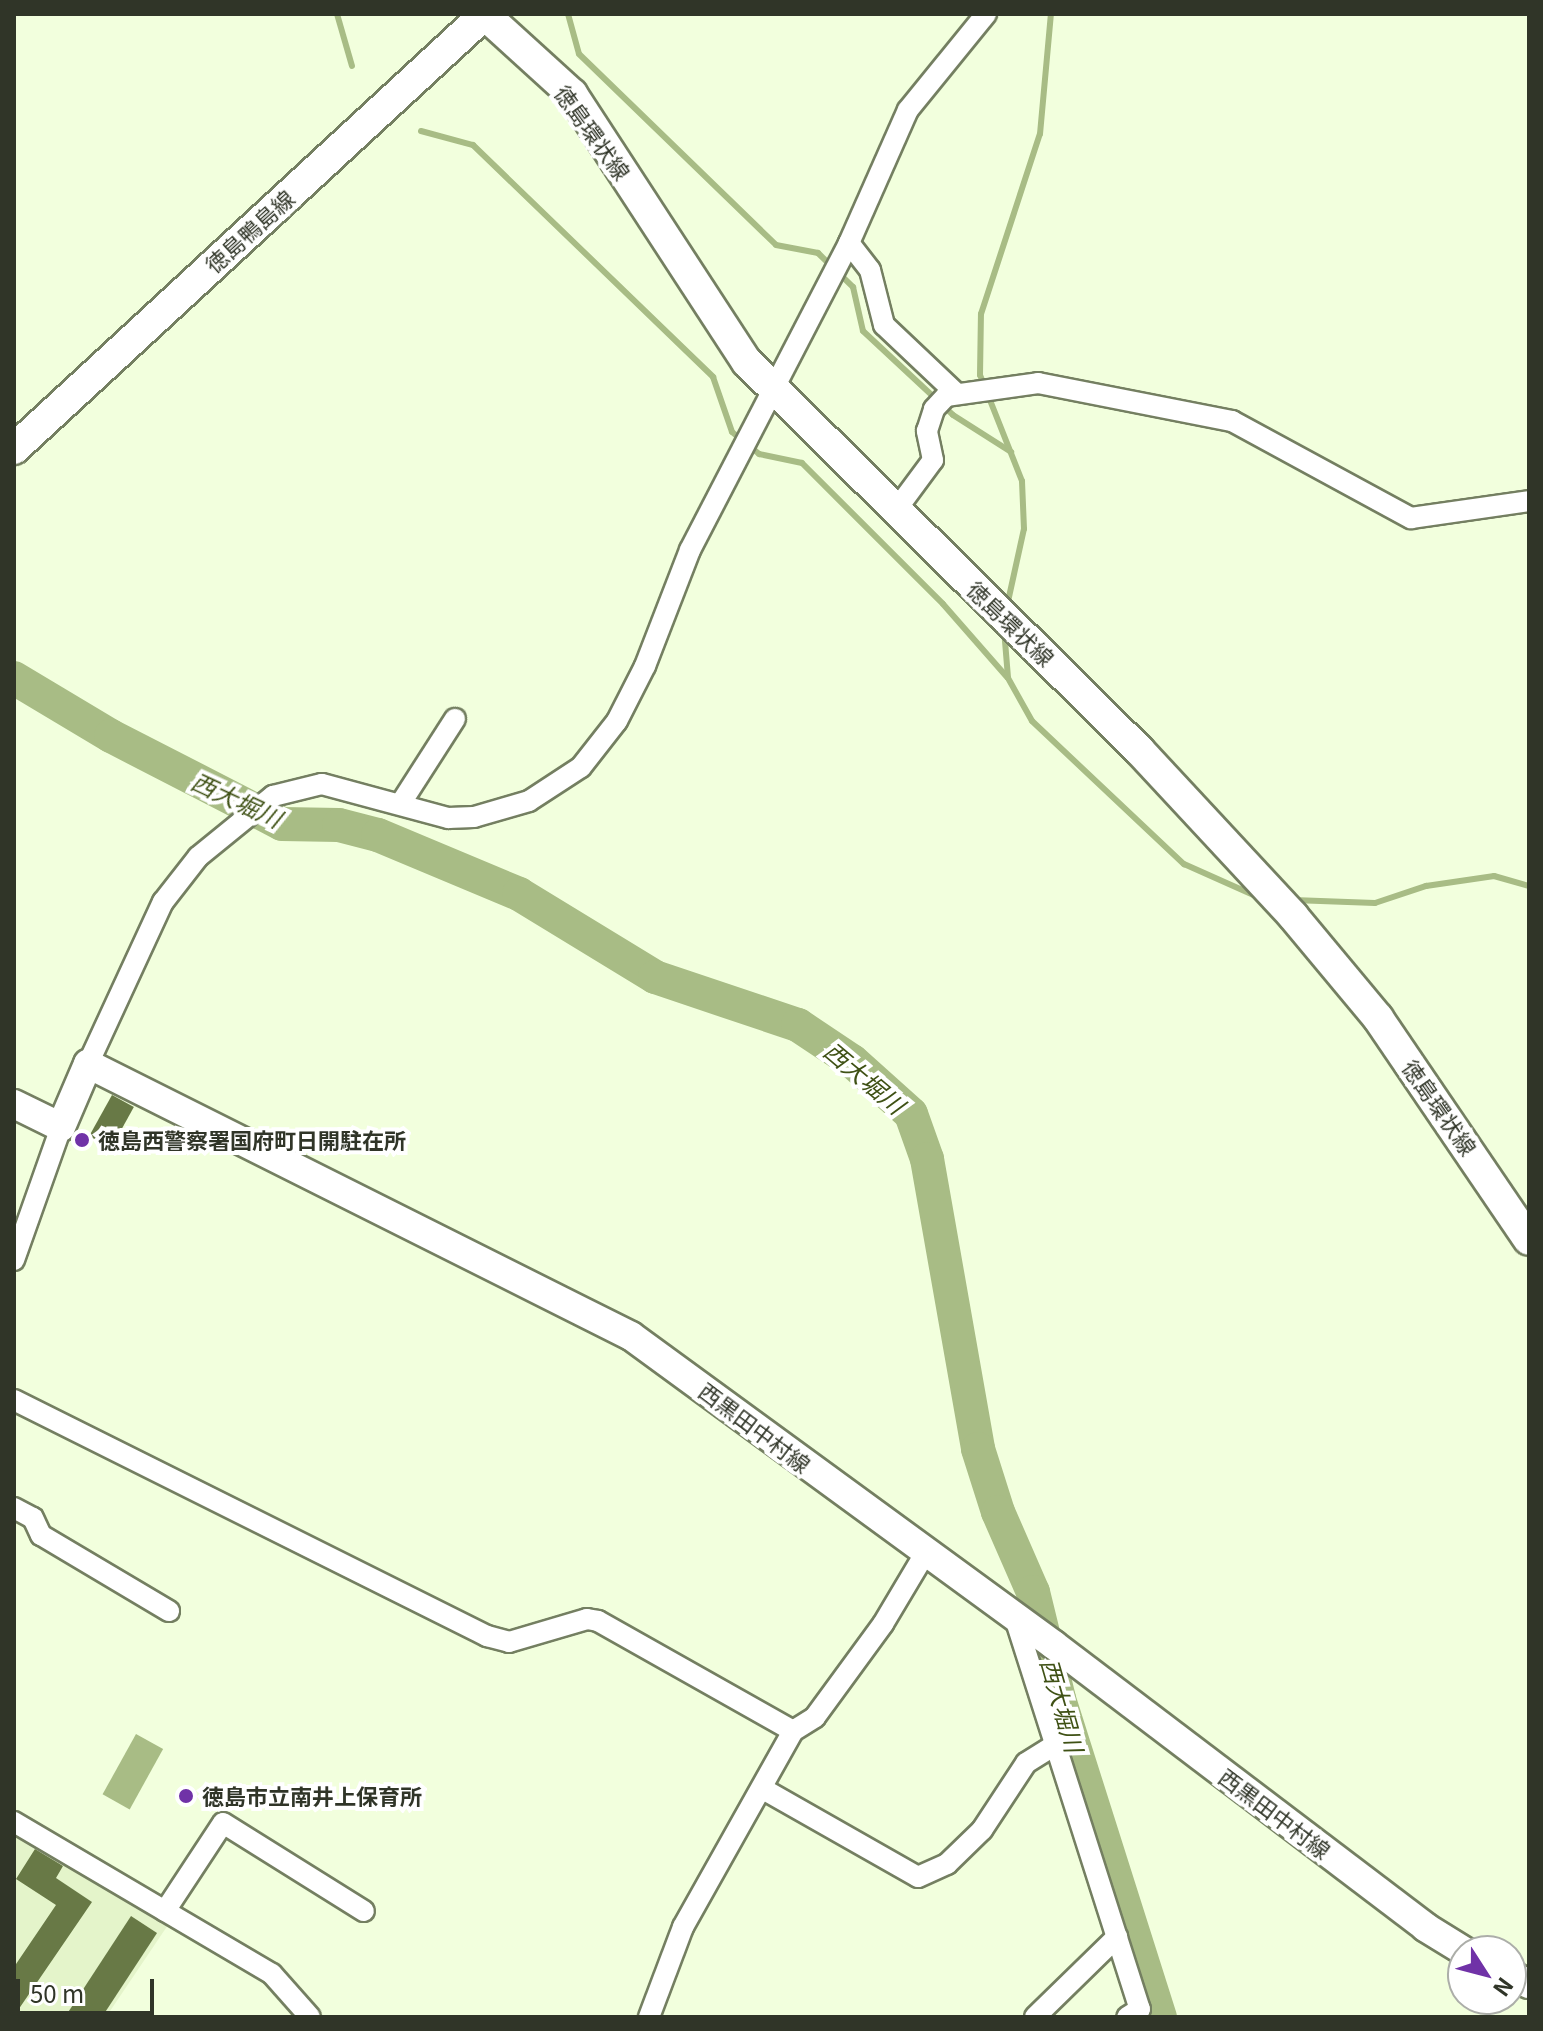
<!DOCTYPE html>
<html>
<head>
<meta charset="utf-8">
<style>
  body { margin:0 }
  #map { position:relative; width:1543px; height:2031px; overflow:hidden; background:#f2ffdd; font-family:Georgia,"Noto Sans JP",serif }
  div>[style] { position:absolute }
  .built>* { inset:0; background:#e4f4ca }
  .water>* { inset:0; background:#a8bc85; transform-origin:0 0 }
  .stream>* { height:6px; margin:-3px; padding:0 3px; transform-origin:3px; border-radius:3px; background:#a8bc85 }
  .river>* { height:34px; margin:-17px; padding:0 17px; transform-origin:17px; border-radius:17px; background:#a8bc85 }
  .building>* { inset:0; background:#687946; transform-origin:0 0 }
  .roads { filter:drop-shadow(2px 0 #747f61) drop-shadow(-2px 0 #747f61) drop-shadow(0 2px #747f61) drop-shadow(0 -2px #747f61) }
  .minor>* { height:20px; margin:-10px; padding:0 10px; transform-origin:10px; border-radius:10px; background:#fff }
  .secondary>* { height:28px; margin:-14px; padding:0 14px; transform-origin:14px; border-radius:14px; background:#fff }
  .primary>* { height:30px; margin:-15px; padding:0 15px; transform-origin:15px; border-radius:15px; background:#fff }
  .dots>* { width:22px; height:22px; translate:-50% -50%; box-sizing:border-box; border:4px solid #fff; border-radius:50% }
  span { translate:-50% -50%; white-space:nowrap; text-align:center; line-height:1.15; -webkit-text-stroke:8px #fff; paint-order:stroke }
  .street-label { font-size:22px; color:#303528 }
  .poi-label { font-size:22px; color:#303528; font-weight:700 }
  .left { translate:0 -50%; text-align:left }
  .water-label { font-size:24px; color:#3f5115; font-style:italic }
  .frame { position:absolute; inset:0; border:16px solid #303528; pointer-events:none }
  .north { position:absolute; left:1447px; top:1935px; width:80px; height:80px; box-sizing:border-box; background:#fff; border:2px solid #acaea9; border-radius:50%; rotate:126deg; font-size:22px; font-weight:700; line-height:32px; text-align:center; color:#303528 }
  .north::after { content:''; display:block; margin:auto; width:28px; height:36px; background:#7032a7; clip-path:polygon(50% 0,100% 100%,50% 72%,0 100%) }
  .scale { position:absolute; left:16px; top:1979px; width:138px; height:36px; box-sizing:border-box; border:4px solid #303528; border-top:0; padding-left:10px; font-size:24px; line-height:28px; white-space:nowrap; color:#303528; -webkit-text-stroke:6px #fff; paint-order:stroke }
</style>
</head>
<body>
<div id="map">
  <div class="built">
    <div style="clip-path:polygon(14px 1828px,170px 1922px,106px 2017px,14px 2017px)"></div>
  </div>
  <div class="water">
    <div style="left:136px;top:1734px;width:31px;height:69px;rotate:29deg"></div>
  </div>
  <div class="stream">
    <div style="left:337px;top:14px;width:54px;rotate:73.9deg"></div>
    <div style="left:568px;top:14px;width:41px;rotate:74.6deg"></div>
    <div style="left:579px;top:54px;width:274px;rotate:44.1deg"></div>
    <div style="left:776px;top:245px;width:43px;rotate:10.8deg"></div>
    <div style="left:818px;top:253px;width:49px;rotate:44.2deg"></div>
    <div style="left:853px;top:287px;width:45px;rotate:77.2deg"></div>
    <div style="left:863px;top:331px;width:123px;rotate:43deg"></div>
    <div style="left:953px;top:415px;width:69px;rotate:32.5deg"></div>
    <div style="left:421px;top:131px;width:54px;rotate:15.1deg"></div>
    <div style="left:473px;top:145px;width:334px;rotate:44deg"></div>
    <div style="left:713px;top:377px;width:58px;rotate:70.9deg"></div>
    <div style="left:732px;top:432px;width:35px;rotate:39deg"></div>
    <div style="left:759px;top:454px;width:44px;rotate:11.8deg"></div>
    <div style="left:802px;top:463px;width:199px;rotate:45deg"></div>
    <div style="left:943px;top:604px;width:97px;rotate:48.8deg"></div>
    <div style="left:1007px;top:606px;width:79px;rotate:-77.6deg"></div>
    <div style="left:1024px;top:529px;width:48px;rotate:-92.4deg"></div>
    <div style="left:1022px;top:481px;width:114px;rotate:-111.6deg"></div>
    <div style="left:980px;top:375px;width:61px;rotate:-89.1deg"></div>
    <div style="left:981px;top:314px;width:189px;rotate:-71.9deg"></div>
    <div style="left:1040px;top:134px;width:121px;rotate:-84.8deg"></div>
    <div style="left:1004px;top:629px;width:49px;rotate:85.3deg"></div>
    <div style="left:1008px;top:678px;width:49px;rotate:60.8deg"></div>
    <div style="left:1032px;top:721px;width:209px;rotate:43.3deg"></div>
    <div style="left:1184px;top:864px;width:81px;rotate:24deg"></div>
    <div style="left:1293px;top:900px;width:82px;rotate:2.1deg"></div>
    <div style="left:1375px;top:903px;width:54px;rotate:-18.4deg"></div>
    <div style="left:1426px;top:886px;width:69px;rotate:-8.4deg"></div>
    <div style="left:1494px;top:876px;width:36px;rotate:16deg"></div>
  </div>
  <div class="river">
    <div style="left:14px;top:678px;width:113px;rotate:30.9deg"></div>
    <div style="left:111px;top:736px;width:192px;rotate:27.2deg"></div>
    <div style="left:282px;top:824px;width:57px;rotate:1deg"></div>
    <div style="left:339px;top:825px;width:40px;rotate:14.4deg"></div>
    <div style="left:378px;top:835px;width:153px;rotate:22.7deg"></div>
    <div style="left:519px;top:894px;width:159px;rotate:31.4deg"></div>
    <div style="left:655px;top:977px;width:151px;rotate:18.6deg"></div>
    <div style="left:798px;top:1025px;width:65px;rotate:33.7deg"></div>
    <div style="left:852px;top:1061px;width:79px;rotate:41.9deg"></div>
    <div style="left:911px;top:1114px;width:48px;rotate:70.4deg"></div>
    <div style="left:927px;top:1159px;width:294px;rotate:80deg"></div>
    <div style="left:978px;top:1449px;width:66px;rotate:72.4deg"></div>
    <div style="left:998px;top:1512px;width:87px;rotate:66.4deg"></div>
    <div style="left:1033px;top:1592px;width:110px;rotate:76.3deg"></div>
    <div style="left:1059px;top:1699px;width:334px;rotate:72.4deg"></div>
  </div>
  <div class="building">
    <div style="left:112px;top:1095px;width:25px;height:47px;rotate:29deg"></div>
    <div style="clip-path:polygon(35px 1849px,63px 1866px,56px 1878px,92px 1902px,14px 2016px,14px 1967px,56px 1905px,16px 1879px)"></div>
    <div style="clip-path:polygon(131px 1916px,157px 1933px,102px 2017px,65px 2017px)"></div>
  </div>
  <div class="roads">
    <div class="minor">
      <div style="left:849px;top:243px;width:34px;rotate:52deg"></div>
      <div style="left:870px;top:270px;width:57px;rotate:75.7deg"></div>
      <div style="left:884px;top:325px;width:100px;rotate:43.4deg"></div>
      <div style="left:896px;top:510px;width:62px;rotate:-53.5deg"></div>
      <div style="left:933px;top:460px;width:30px;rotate:-102deg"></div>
      <div style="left:927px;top:431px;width:23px;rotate:-72deg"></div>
      <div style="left:934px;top:409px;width:18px;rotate:-47deg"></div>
      <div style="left:946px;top:396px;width:93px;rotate:-8deg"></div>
      <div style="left:1038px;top:383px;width:198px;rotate:11.1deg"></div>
      <div style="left:1232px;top:421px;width:204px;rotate:28.5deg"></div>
      <div style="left:1411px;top:518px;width:119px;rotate:-8.2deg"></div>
      <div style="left:401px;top:803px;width:100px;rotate:-57.3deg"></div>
      <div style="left:88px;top:1064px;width:179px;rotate:-65.2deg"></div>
      <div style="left:163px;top:902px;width:57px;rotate:-52.1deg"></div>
      <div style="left:198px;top:857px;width:97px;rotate:-39.1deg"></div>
      <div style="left:273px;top:796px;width:50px;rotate:-13.8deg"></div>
      <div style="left:322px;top:784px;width:131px;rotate:15.1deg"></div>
      <div style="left:448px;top:818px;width:26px;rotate:-2deg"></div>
      <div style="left:474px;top:817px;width:57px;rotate:-16.2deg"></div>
      <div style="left:529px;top:801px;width:62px;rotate:-33.2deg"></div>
      <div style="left:581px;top:767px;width:58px;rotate:-52deg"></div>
      <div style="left:617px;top:721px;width:62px;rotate:-63deg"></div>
      <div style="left:645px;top:666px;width:124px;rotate:-68.8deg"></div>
      <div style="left:690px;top:550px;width:346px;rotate:-62.6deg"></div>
      <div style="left:849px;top:243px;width:145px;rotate:-66.1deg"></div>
      <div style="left:908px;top:110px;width:124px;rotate:-50.9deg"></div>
      <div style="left:14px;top:1260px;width:141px;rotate:-70.5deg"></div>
      <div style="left:14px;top:1400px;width:529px;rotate:26.52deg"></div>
      <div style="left:487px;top:1636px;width:23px;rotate:15deg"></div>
      <div style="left:509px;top:1642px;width:81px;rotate:-16.4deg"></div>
      <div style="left:587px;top:1619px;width:11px;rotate:10deg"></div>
      <div style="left:598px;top:1621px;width:224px;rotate:29.4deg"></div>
      <div style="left:14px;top:1508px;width:21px;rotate:28deg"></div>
      <div style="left:33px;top:1518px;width:19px;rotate:65deg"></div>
      <div style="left:41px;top:1535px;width:149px;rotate:30.7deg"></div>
      <div style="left:1014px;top:1615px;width:414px;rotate:72.3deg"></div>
      <div style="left:1140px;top:2009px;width:15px;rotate:148deg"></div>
      <div style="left:763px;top:1789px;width:178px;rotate:29.6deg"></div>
      <div style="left:918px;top:1877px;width:32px;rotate:-24deg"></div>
      <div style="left:947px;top:1864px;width:49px;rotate:-44.2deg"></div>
      <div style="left:982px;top:1830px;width:80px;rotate:-56.7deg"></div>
      <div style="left:1026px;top:1763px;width:34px;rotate:-32deg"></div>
      <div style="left:14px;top:1822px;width:299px;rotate:30.5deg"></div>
      <div style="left:272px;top:1974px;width:57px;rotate:48.5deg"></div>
      <div style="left:165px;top:1911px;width:105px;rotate:-56.6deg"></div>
      <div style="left:223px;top:1823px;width:166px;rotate:32deg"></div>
      <div style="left:649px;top:2017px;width:96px;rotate:-69.3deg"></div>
      <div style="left:683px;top:1927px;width:225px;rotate:-60.7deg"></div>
      <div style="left:793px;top:1731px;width:26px;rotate:-32deg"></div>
      <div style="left:815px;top:1717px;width:115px;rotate:-53.8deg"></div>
      <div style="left:883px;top:1624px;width:84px;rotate:-59.2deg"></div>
      <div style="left:1035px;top:2017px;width:115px;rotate:-44.3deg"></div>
    </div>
    <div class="secondary">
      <div style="left:14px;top:1104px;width:52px;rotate:26.1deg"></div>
      <div style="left:61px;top:1127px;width:69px;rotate:-66.8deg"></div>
      <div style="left:88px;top:1064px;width:607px;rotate:26.61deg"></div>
      <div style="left:631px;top:1336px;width:524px;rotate:36.15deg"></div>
      <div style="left:1054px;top:1645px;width:466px;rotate:37.2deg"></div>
      <div style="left:1425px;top:1927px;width:46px;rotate:31.6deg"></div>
      <div style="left:1511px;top:1975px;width:20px;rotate:27deg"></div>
    </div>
    <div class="primary">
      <div style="left:484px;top:14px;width:119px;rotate:42.3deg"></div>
      <div style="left:572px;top:94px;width:320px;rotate:56.9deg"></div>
      <div style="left:747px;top:362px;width:552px;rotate:44.71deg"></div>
      <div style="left:1139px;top:750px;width:226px;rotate:47.1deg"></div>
      <div style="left:1293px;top:916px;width:133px;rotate:50.2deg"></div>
      <div style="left:1378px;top:1018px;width:268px;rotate:55.8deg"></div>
      <div style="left:14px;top:449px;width:641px;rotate:-42.72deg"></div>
    </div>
  </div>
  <div class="dots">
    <div style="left:82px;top:1140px;background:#7032a7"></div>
    <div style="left:186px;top:1796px;background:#7032a7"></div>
  </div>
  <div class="street-label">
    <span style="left:593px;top:132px;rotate:54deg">徳島環状線</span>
    <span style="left:249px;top:231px;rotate:-42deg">徳島鴨島線</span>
    <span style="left:1011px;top:623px;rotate:44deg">徳島環状線</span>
    <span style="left:1440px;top:1107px;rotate:55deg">徳島環状線</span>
    <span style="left:755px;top:1427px;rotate:37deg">西黒田中村線</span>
    <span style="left:1275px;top:1813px;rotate:37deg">西黒田中村線</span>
  </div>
  <div class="poi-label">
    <span class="left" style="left:98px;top:1140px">徳島西警察署国府町日開駐在所</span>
    <span class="left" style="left:202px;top:1796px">徳島市立南井上保育所</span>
  </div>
  <div class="water-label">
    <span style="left:237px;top:799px;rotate:25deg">西大堀川</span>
    <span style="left:865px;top:1077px;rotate:40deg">西大堀川</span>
    <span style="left:1063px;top:1705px;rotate:74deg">西大堀川</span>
  </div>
  <div class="frame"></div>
  <div class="north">N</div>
  <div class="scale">50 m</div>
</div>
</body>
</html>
